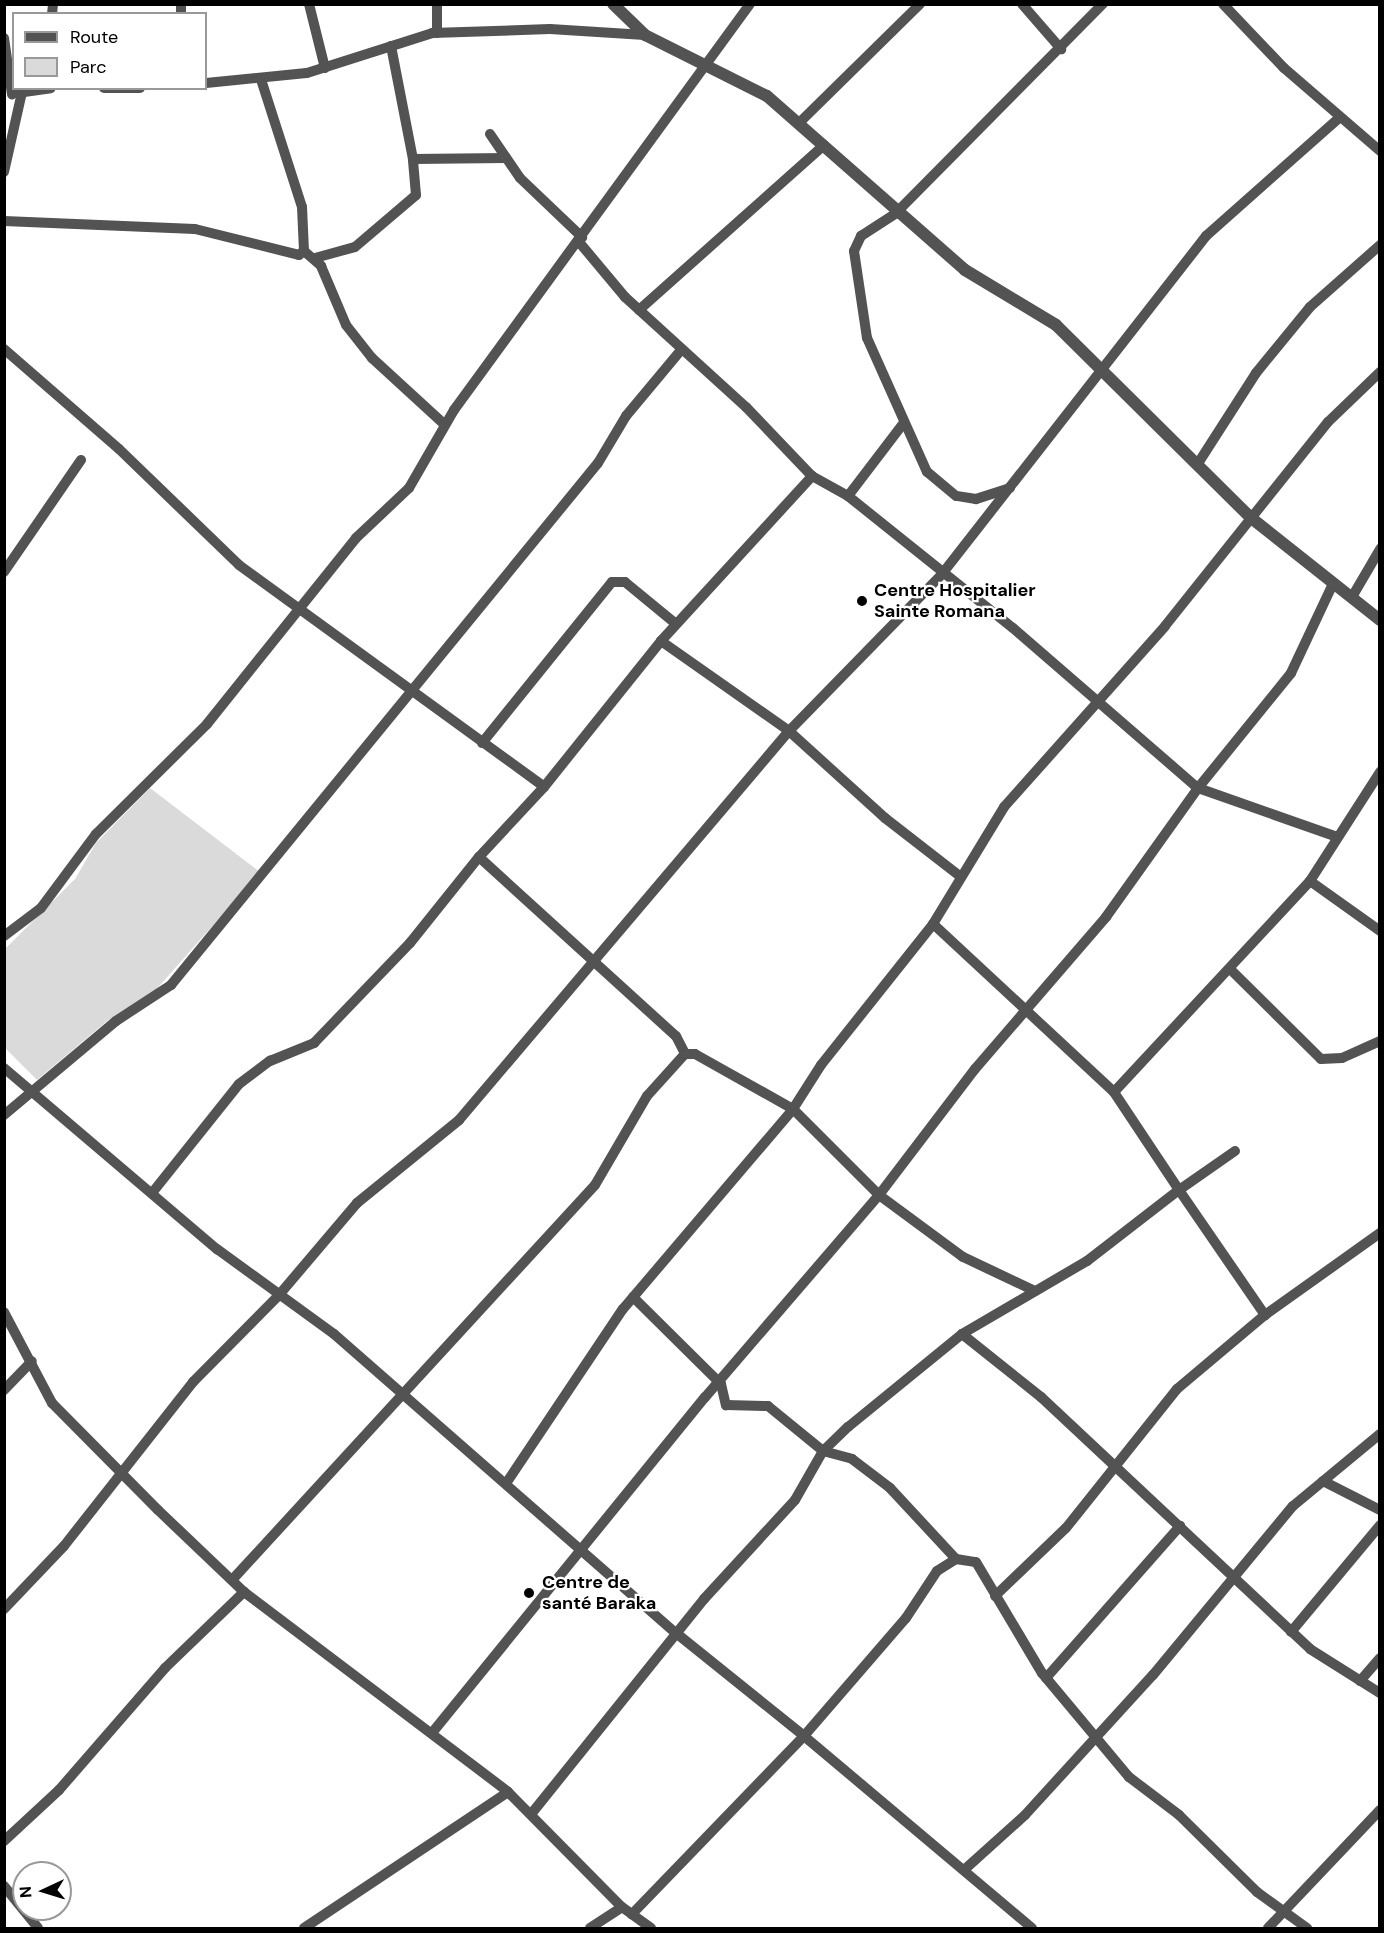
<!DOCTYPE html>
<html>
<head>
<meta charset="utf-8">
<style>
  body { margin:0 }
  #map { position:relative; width:1384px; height:1933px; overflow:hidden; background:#fff; font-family:"DM Sans",sans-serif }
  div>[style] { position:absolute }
  .green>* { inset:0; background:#dadada }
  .minor>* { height:10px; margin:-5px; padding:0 5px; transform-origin:5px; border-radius:5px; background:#535353 }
  .tertiary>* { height:12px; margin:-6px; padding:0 6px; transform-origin:6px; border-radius:6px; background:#535353 }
  .dots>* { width:16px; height:16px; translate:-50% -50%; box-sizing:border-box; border:3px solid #fff; border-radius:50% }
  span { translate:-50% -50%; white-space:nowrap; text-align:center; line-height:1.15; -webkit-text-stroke:4.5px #fff; paint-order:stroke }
  .poi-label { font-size:18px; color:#000; font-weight:700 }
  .left { translate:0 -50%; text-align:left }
  .frame { position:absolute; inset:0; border:6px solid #000; pointer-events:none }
  .legend { position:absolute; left:12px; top:12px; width:195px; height:78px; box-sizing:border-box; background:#fff; border:2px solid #999; margin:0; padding:8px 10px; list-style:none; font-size:18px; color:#000 }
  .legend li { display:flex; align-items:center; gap:12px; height:30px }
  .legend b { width:30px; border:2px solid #999 }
  .north { position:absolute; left:12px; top:1861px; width:60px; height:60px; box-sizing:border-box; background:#fff; border:2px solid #999; border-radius:50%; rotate:266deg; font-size:16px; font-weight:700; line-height:24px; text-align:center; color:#000 }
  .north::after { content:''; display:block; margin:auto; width:21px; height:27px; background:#000; clip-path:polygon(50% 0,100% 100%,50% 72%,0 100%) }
</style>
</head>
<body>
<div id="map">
  <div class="green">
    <div style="clip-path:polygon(150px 788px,260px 872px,154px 992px,107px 1021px,37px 1080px,5px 1048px,5px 949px,75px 879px,96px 843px)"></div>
  </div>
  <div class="minor">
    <div style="left:309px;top:4px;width:66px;rotate:76deg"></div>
    <div style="left:437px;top:4px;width:29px;rotate:90deg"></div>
    <div style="left:1022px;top:4px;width:60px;rotate:49.1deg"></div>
    <div style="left:1223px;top:4px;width:88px;rotate:46.4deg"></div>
    <div style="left:1284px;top:68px;width:127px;rotate:40.8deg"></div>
    <div style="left:52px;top:14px;width:10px;rotate:-84deg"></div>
    <div style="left:181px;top:14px;width:10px;rotate:-90deg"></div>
    <div style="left:4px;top:38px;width:57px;rotate:81.9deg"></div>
    <div style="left:391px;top:46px;width:115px;rotate:79deg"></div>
    <div style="left:413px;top:159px;width:93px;rotate:-0.6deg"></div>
    <div style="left:206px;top:83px;width:101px;rotate:-5.7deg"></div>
    <div style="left:307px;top:73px;width:131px;rotate:-17.7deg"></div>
    <div style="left:432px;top:33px;width:118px;rotate:-1.9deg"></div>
    <div style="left:550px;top:29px;width:95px;rotate:3.6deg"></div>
    <div style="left:104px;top:88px;width:36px"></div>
    <div style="left:17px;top:93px;width:34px;rotate:-8deg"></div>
    <div style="left:800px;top:122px;width:168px;rotate:-44.5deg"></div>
    <div style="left:490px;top:134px;width:53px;rotate:55.7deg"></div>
    <div style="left:520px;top:178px;width:86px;rotate:43.6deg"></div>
    <div style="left:4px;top:172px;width:82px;rotate:-77.3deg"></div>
    <div style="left:4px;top:221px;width:191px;rotate:2.4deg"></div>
    <div style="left:195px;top:229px;width:107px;rotate:14deg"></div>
    <div style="left:299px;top:255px;width:6px;rotate:-39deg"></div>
    <div style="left:304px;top:251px;width:44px;rotate:-92.6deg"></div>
    <div style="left:302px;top:207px;width:134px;rotate:-107.8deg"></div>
    <div style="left:579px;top:242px;width:72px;rotate:50.1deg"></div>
    <div style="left:625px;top:297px;width:164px;rotate:42.3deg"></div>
    <div style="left:746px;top:407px;width:95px;rotate:46.3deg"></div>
    <div style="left:812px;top:476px;width:41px;rotate:29.1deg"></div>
    <div style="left:848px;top:496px;width:211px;rotate:38.7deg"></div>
    <div style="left:1013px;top:628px;width:245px;rotate:40.9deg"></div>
    <div style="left:1198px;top:788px;width:147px;rotate:19.4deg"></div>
    <div style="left:304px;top:251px;width:23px;rotate:41deg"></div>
    <div style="left:321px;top:266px;width:64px;rotate:67deg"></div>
    <div style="left:346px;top:325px;width:42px;rotate:51.8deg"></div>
    <div style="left:372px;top:358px;width:98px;rotate:42.5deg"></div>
    <div style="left:315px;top:258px;width:41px;rotate:-15.4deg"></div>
    <div style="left:355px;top:247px;width:80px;rotate:-40.4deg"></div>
    <div style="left:416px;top:195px;width:36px;rotate:-95deg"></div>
    <div style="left:639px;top:310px;width:248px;rotate:-41.7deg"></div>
    <div style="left:4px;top:349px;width:152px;rotate:41deg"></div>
    <div style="left:119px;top:449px;width:167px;rotate:44deg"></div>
    <div style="left:239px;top:565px;width:377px;rotate:36deg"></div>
    <div style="left:544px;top:787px;width:96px;rotate:132.9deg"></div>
    <div style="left:479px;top:857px;width:266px;rotate:42.3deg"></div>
    <div style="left:676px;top:1036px;width:20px;rotate:63deg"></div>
    <div style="left:1197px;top:465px;width:109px;rotate:-57.3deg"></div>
    <div style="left:1256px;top:373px;width:85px;rotate:-50.7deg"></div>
    <div style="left:1310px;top:307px;width:94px;rotate:-41.5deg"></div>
    <div style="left:1010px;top:488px;width:36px;rotate:162deg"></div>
    <div style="left:976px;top:499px;width:20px;rotate:-171deg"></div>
    <div style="left:956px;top:496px;width:38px;rotate:-140deg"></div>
    <div style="left:927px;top:472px;width:147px;rotate:-114.1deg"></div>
    <div style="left:867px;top:338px;width:88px;rotate:-98.5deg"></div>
    <div style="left:854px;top:251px;width:17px;rotate:-65deg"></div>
    <div style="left:861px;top:236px;width:40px;rotate:-32.9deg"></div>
    <div style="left:895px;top:214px;width:296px;rotate:-45.3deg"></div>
    <div style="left:848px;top:496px;width:89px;rotate:-52.7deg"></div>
    <div style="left:4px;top:572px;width:136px;rotate:-55.5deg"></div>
    <div style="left:1352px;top:597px;width:56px;rotate:-59.7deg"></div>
    <div style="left:661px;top:641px;width:156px;rotate:35.1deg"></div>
    <div style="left:789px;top:731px;width:130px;rotate:42.2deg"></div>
    <div style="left:885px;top:818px;width:96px;rotate:37.8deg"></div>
    <div style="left:482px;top:743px;width:207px;rotate:-51.1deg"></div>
    <div style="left:612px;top:582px;width:13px"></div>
    <div style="left:625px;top:582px;width:66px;rotate:39.5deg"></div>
    <div style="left:544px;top:787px;width:187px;rotate:-51.3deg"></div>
    <div style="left:661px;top:641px;width:224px;rotate:-47.5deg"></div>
    <div style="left:1310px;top:881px;width:86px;rotate:35.5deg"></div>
    <div style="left:4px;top:936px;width:46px;rotate:-37.1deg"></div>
    <div style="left:41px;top:908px;width:92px;rotate:-53.4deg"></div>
    <div style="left:96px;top:834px;width:156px;rotate:-44.7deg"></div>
    <div style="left:207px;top:724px;width:238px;rotate:-51.3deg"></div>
    <div style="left:356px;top:538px;width:73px;rotate:-43.3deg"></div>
    <div style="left:409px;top:488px;width:90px;rotate:-60deg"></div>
    <div style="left:454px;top:410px;width:502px;rotate:-53.91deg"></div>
    <div style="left:1230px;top:969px;width:128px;rotate:44.7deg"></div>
    <div style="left:1321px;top:1059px;width:21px;rotate:-3deg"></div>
    <div style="left:1342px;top:1058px;width:42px;rotate:-24.1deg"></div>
    <div style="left:4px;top:1068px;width:280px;rotate:40.4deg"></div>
    <div style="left:217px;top:1249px;width:145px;rotate:36deg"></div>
    <div style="left:334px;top:1334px;width:454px;rotate:41.2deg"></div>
    <div style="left:676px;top:1633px;width:164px;rotate:38.8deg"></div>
    <div style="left:804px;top:1736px;width:248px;rotate:134deg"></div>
    <div style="left:1114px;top:1092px;width:288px;rotate:-47.1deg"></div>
    <div style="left:1310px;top:881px;width:130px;rotate:-57.3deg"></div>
    <div style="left:4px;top:1115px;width:146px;rotate:-40deg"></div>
    <div style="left:116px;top:1021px;width:66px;rotate:-33.2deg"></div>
    <div style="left:171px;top:985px;width:674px;rotate:-50.72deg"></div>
    <div style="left:598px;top:463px;width:55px;rotate:-59.2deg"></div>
    <div style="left:626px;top:416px;width:86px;rotate:-50.2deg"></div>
    <div style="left:1235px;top:1151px;width:68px;rotate:145.1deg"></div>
    <div style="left:1179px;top:1190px;width:152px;rotate:55.5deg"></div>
    <div style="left:152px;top:1193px;width:139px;rotate:-51.4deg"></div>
    <div style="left:239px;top:1084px;width:39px;rotate:-37deg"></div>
    <div style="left:270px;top:1061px;width:48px;rotate:-22.2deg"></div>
    <div style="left:314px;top:1043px;width:139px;rotate:-46.2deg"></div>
    <div style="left:410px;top:943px;width:110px;rotate:-51.3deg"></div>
    <div style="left:1035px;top:1291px;width:80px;rotate:-154.7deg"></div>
    <div style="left:963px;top:1257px;width:104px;rotate:-143.6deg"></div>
    <div style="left:879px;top:1195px;width:158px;rotate:-52.7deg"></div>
    <div style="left:975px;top:1069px;width:201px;rotate:-49.2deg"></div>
    <div style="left:1106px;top:917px;width:158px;rotate:-54.5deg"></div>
    <div style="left:1198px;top:788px;width:148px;rotate:-51deg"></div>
    <div style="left:1291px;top:673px;width:96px;rotate:-64.8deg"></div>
    <div style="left:633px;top:1297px;width:124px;rotate:44.7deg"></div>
    <div style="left:721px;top:1384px;width:22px;rotate:77deg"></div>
    <div style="left:726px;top:1405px;width:42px;rotate:1.4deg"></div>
    <div style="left:768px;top:1406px;width:71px;rotate:39.3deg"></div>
    <div style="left:823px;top:1451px;width:30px;rotate:15deg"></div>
    <div style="left:852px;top:1459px;width:48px;rotate:37.3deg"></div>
    <div style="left:890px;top:1488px;width:97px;rotate:47.1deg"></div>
    <div style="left:4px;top:1312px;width:103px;rotate:62.2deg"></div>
    <div style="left:52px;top:1403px;width:151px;rotate:45.3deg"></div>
    <div style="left:158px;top:1510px;width:119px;rotate:43.6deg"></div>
    <div style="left:244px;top:1592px;width:331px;rotate:37.1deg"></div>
    <div style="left:508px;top:1792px;width:162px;rotate:45.3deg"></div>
    <div style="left:622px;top:1907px;width:36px;rotate:36deg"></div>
    <div style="left:962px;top:1334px;width:101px;rotate:38.6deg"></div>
    <div style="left:1041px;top:1397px;width:369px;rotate:43.1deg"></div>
    <div style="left:1310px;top:1649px;width:83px;rotate:32.2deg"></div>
    <div style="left:4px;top:1390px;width:40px;rotate:-46deg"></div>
    <div style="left:1323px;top:1481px;width:64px;rotate:27deg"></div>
    <div style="left:507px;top:1482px;width:208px;rotate:-56.2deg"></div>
    <div style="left:623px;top:1309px;width:262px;rotate:-49.6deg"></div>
    <div style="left:793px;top:1109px;width:52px;rotate:-57.5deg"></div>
    <div style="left:821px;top:1065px;width:180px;rotate:-51.5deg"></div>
    <div style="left:933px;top:924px;width:137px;rotate:-58.7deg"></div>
    <div style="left:1004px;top:807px;width:242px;rotate:-48.3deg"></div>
    <div style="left:1165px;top:626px;width:261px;rotate:-51.4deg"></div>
    <div style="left:1328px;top:422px;width:72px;rotate:-43.9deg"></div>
    <div style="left:232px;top:1580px;width:536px;rotate:-47.42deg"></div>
    <div style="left:595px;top:1185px;width:103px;rotate:-59.7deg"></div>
    <div style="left:647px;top:1096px;width:57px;rotate:-47.9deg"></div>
    <div style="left:685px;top:1054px;width:10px"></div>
    <div style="left:695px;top:1054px;width:112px;rotate:29.3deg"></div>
    <div style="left:793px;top:1109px;width:122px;rotate:45deg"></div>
    <div style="left:879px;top:1195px;width:267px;rotate:130.7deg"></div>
    <div style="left:705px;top:1397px;width:432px;rotate:129.1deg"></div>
    <div style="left:995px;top:1596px;width:98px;rotate:-43.8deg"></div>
    <div style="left:1066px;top:1528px;width:178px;rotate:-51.4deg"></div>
    <div style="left:1177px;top:1389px;width:115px;rotate:-40.1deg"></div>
    <div style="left:1265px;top:1315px;width:141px;rotate:-35.5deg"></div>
    <div style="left:4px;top:1609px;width:87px;rotate:-46.4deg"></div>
    <div style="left:64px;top:1546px;width:209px;rotate:-51.8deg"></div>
    <div style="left:193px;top:1382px;width:122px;rotate:-45.3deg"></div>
    <div style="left:279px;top:1295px;width:121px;rotate:-49.7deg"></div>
    <div style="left:357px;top:1203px;width:132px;rotate:-39.1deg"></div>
    <div style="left:459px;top:1120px;width:510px;rotate:-49.69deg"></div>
    <div style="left:789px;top:731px;width:219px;rotate:-45.7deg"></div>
    <div style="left:942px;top:574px;width:429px;rotate:-52deg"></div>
    <div style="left:1206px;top:236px;width:179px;rotate:-41.6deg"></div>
    <div style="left:1291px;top:1632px;width:139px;rotate:-50.2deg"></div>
    <div style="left:1046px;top:1678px;width:203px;rotate:-48.6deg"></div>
    <div style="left:1360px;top:1681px;width:30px;rotate:-49deg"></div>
    <div style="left:532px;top:1813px;width:275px;rotate:-51.2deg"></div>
    <div style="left:704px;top:1599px;width:134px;rotate:-47.4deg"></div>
    <div style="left:795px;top:1500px;width:56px;rotate:-60.3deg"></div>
    <div style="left:823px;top:1451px;width:35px;rotate:-44deg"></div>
    <div style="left:848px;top:1427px;width:147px;rotate:-39.2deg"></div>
    <div style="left:962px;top:1334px;width:145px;rotate:-30.3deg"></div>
    <div style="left:1087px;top:1261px;width:116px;rotate:-37.7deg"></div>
    <div style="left:1179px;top:1190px;width:118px;rotate:-123.6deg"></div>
    <div style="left:1114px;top:1092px;width:247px;rotate:-137.1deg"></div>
    <div style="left:4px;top:1841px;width:75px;rotate:-42.8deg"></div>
    <div style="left:59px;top:1790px;width:162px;rotate:-49deg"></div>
    <div style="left:165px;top:1668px;width:110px;rotate:-43.9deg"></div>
    <div style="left:964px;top:1870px;width:82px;rotate:-42deg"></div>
    <div style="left:1025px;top:1815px;width:190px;rotate:-47.6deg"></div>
    <div style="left:1153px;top:1675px;width:219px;rotate:-50.4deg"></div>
    <div style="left:1293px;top:1506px;width:113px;rotate:-39.6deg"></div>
    <div style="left:4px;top:1886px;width:54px;rotate:51deg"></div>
    <div style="left:304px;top:1928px;width:245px;rotate:-33.7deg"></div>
    <div style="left:590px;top:1928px;width:38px;rotate:-33deg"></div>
    <div style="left:1032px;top:1928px;width:298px;rotate:-139.9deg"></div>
    <div style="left:804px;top:1736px;width:156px;rotate:-49.2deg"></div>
    <div style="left:906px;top:1618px;width:56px;rotate:-56.6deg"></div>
    <div style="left:937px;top:1571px;width:22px;rotate:-32deg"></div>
    <div style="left:956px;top:1559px;width:20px;rotate:9deg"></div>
    <div style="left:976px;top:1562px;width:129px;rotate:59.3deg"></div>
    <div style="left:1042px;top:1673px;width:136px;rotate:50.1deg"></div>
    <div style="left:1129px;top:1777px;width:63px;rotate:37.2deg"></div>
    <div style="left:1179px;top:1815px;width:110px;rotate:44.6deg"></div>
    <div style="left:1257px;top:1892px;width:62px;rotate:35.8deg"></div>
    <div style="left:1268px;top:1928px;width:163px;rotate:-46.5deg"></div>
  </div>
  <div class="tertiary">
    <div style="left:613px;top:4px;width:45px;rotate:44.1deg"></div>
    <div style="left:645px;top:35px;width:136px;rotate:26.6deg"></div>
    <div style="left:767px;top:96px;width:264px;rotate:41.3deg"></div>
    <div style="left:965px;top:270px;width:106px;rotate:31.1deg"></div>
    <div style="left:1056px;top:325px;width:273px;rotate:44.7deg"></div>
    <div style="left:1250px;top:517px;width:166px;rotate:38.4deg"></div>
  </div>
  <div class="dots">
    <div style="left:862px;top:601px;background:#000"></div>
    <div style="left:529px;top:1593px;background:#000"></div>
  </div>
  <div class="poi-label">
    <span class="left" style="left:874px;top:601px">Centre Hospitalier<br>Sainte Romana</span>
    <span class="left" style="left:542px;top:1593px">Centre de<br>santé Baraka</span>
  </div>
  <div class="frame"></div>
  <ul class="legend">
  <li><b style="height:8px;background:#535353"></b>Route</li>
  <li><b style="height:16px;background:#dadada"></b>Parc</li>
  </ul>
  <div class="north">N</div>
</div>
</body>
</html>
